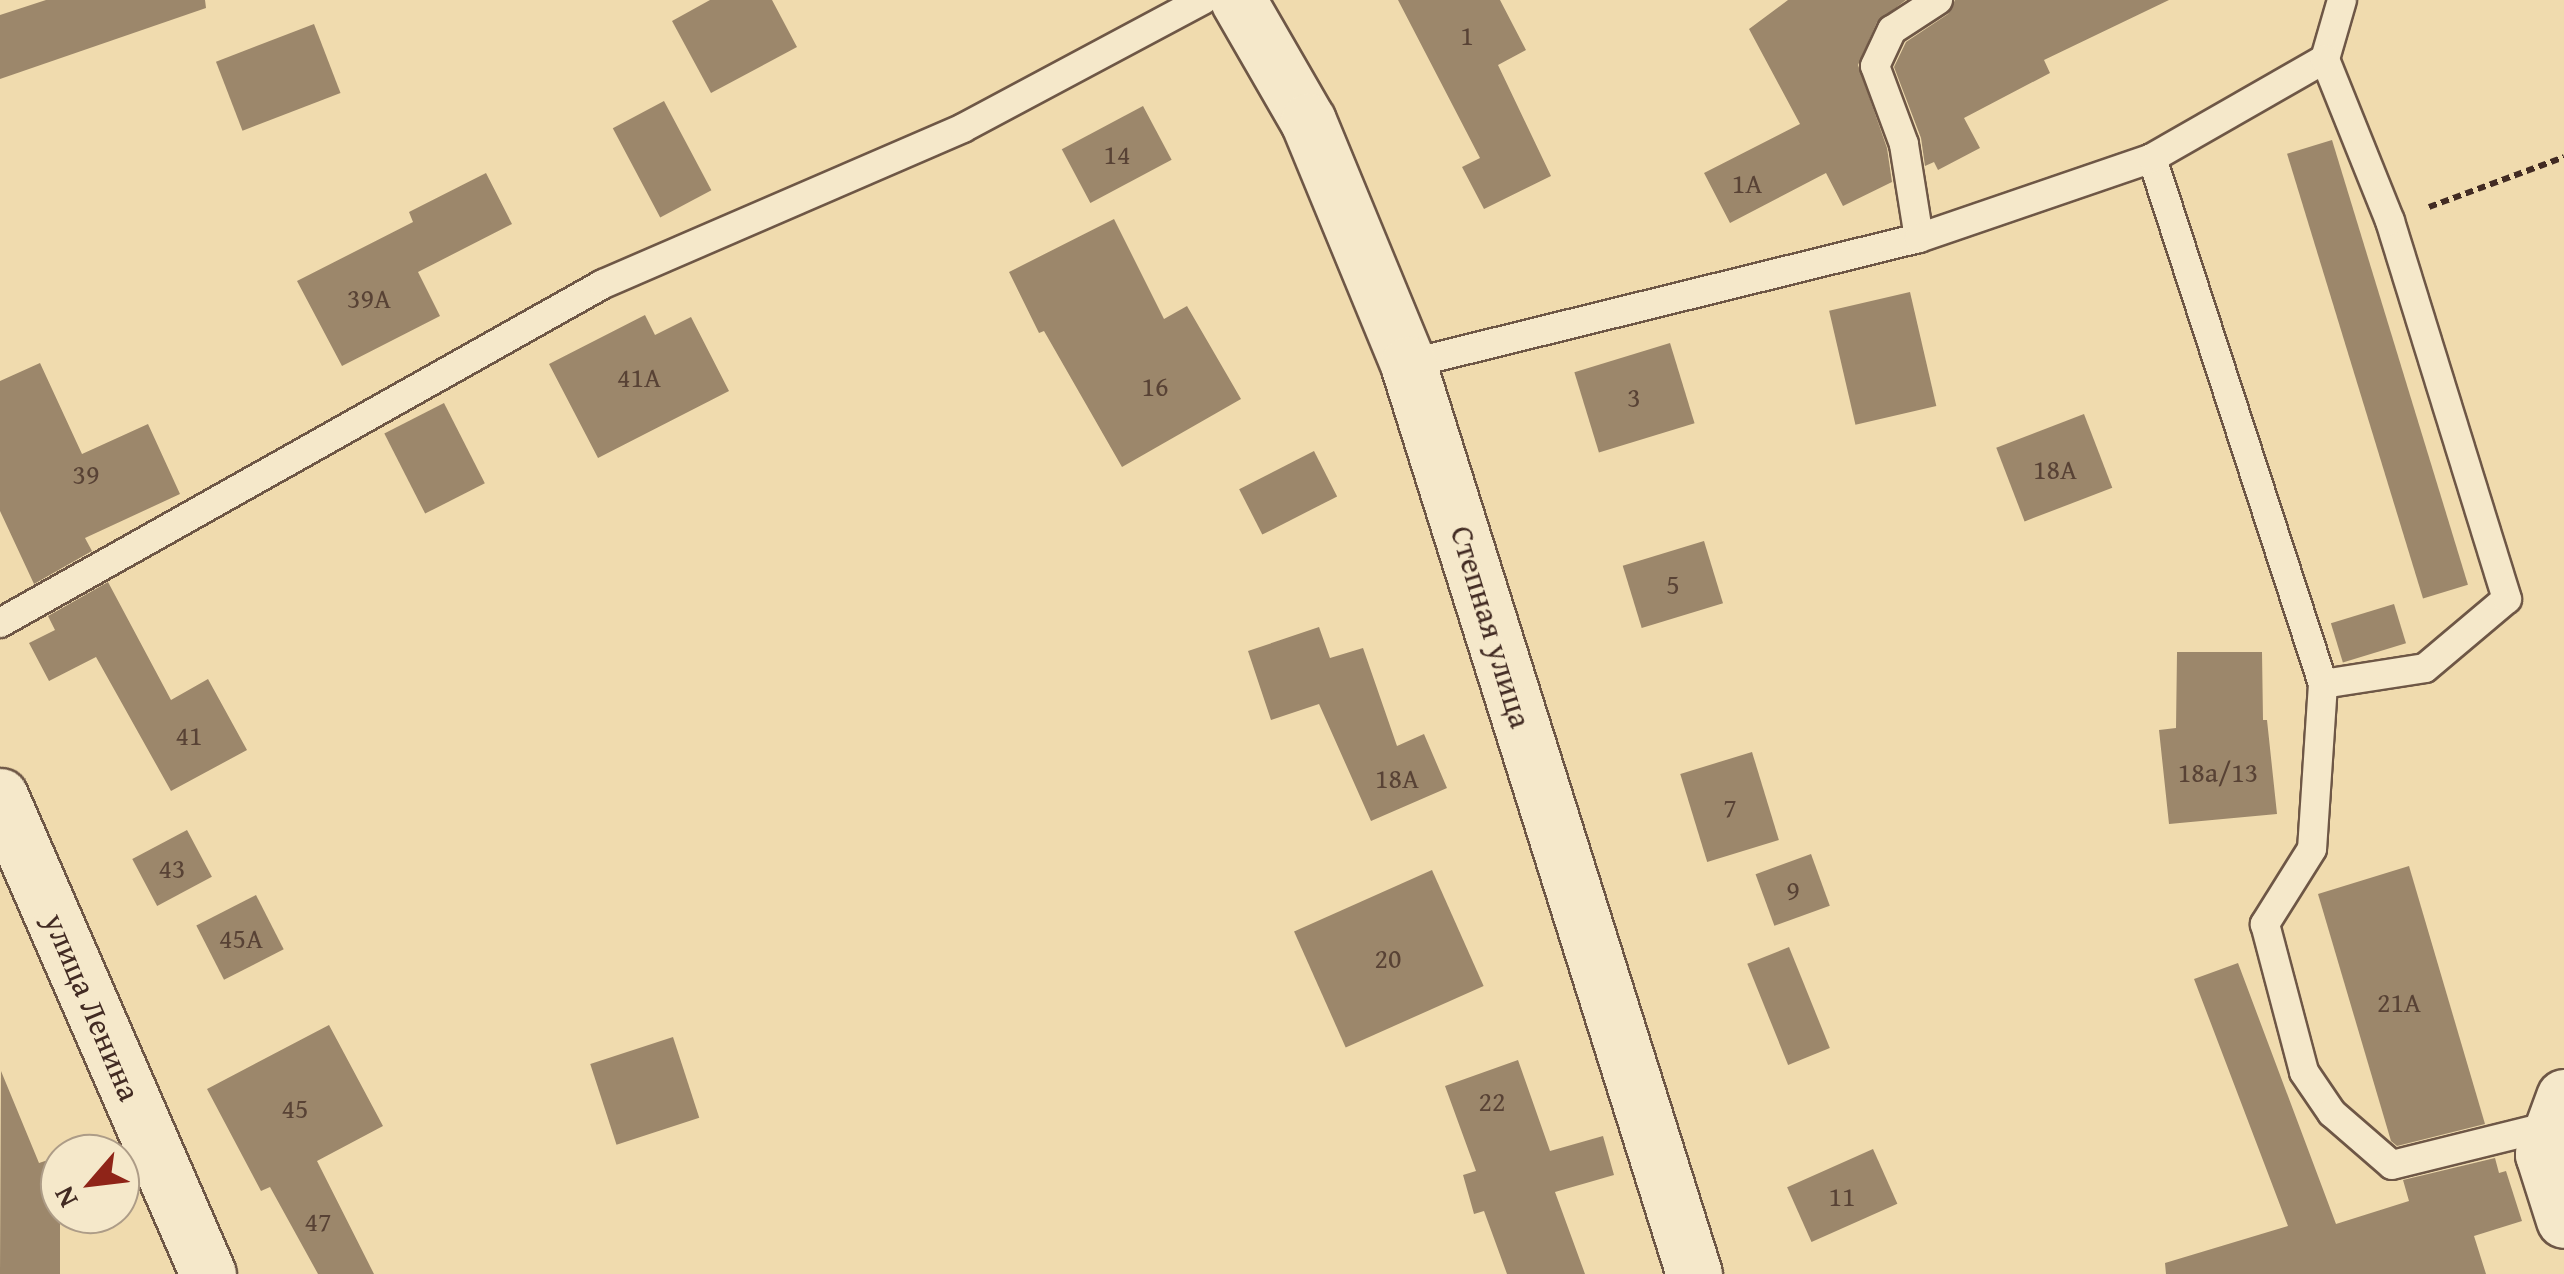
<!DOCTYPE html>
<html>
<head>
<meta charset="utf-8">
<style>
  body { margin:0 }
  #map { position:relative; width:2564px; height:1274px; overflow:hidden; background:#f0dbae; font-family:"Gentium Book Plus",serif }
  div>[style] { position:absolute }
  .building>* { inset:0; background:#9c876b; transform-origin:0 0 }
  .path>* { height:6px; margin-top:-3px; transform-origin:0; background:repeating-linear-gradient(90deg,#422b23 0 8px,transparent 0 13px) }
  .roads { filter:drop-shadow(2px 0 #6e5746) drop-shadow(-2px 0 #6e5746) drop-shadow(0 2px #6e5746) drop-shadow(0 -2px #6e5746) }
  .lane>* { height:28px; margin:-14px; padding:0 14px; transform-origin:14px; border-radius:14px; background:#f5e8ca }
  .street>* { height:55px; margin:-27.5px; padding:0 27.5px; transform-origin:27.5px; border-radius:27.5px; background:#f5e8ca }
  span { translate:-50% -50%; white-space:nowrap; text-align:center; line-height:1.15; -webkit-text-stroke:8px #f5e8ca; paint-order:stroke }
  .number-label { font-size:28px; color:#584235 }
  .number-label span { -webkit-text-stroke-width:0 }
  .street-label { font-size:32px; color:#422b23 }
  .north { position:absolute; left:40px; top:1134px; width:100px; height:100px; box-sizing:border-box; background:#f5e8ca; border:2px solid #ad9c87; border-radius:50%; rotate:242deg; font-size:28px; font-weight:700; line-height:40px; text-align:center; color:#422b23 }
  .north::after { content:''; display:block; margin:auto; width:35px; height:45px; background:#8f2418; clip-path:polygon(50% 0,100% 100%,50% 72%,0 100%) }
</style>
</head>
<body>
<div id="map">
  <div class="building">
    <div style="clip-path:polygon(46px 0,205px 0,206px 8px,0 79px,0 15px)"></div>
    <div style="clip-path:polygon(710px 0,772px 0,797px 47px,711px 93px,672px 21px)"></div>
    <div style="clip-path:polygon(1398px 0,1500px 0,1526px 50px,1498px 65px,1551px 176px,1484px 209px,1462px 167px,1480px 158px)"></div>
    <div style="clip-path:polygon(1788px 0,1906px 0,1877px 22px,1858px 65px,1887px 148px,1892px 182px,1843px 206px,1826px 173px,1730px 223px,1704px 173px,1800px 124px,1749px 29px)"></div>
    <div style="clip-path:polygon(1955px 0,2169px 0,2044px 60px,2050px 73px,1964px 118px,1980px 148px,1938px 170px,1934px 162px,1925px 166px,1921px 138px,1894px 67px,1906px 42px,1948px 14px)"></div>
    <div style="left:314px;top:24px;width:74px;height:105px;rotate:69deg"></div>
    <div style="left:664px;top:101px;width:101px;height:58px;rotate:62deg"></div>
    <div style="left:1143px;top:106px;width:61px;height:92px;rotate:62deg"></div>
    <div style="left:2332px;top:140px;width:465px;height:47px;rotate:73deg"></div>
    <div style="clip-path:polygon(486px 173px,512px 224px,418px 272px,440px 316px,342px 366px,297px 281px,413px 222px,409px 212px)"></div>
    <div style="clip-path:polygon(1114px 219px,1164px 319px,1187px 306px,1241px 399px,1122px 467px,1044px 331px,1039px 333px,1009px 272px)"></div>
    <div style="left:1910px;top:292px;width:117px;height:83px;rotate:77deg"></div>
    <div style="clip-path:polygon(645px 315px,655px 335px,691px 317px,729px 391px,598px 458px,549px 364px)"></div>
    <div style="left:1670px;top:343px;width:84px;height:100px;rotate:73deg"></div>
    <div style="clip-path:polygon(40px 363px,82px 454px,148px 424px,180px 494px,85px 538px,92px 551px,34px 584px,0 511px,0 381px)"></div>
    <div style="left:444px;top:403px;width:90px;height:67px;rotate:63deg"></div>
    <div style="left:2084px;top:414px;width:79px;height:94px;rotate:69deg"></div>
    <div style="left:1314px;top:451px;width:51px;height:84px;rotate:63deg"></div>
    <div style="left:1704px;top:541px;width:65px;height:85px;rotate:73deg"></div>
    <div style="clip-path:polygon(108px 582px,171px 700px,208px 679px,247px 750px,171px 791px,96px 657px,49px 681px,29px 643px,55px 630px,48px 616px)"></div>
    <div style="left:2394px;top:604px;width:41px;height:66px;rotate:73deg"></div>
    <div style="clip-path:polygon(1319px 627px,1330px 658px,1363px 648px,1397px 746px,1424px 734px,1447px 788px,1371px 821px,1319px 704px,1271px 720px,1248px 651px)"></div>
    <div style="clip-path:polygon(2177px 652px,2262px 652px,2263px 720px,2267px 720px,2277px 814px,2169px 824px,2159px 730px,2176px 728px)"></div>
    <div style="left:1752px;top:752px;width:92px;height:75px;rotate:73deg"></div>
    <div style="left:187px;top:830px;width:53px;height:62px;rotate:62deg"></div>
    <div style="left:1811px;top:854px;width:55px;height:59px;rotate:70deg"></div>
    <div style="clip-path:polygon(2409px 866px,2485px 1124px,2397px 1146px,2391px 1141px,2318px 894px)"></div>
    <div style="left:1432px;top:870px;width:127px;height:151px;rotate:66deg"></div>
    <div style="left:256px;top:895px;width:61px;height:67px;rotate:63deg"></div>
    <div style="left:1789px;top:947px;width:109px;height:45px;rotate:68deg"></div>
    <div style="clip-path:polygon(2238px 963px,2336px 1224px,2409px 1201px,2403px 1180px,2495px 1158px,2499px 1173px,2506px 1171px,2522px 1221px,2474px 1236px,2486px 1274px,2166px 1274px,2165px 1263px,2288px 1226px,2194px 979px)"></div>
    <div style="clip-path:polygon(329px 1025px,383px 1126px,317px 1161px,374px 1274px,318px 1274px,270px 1187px,261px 1191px,207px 1089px)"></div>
    <div style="left:673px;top:1037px;width:85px;height:87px;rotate:72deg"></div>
    <div style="clip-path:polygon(1518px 1060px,1550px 1151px,1603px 1136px,1614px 1175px,1555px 1192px,1585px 1274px,1507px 1274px,1484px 1211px,1474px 1214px,1463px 1175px,1476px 1171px,1445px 1086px)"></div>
    <div style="clip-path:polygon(1px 1071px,39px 1163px,60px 1156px,60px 1274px,0 1274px)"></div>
    <div style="left:1873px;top:1149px;width:60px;height:94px;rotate:66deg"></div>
  </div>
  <div class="path">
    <div style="left:2429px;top:207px;width:144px;rotate:-20.3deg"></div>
  </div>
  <div class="roads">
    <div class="lane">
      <div style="left:2152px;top:158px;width:553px;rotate:71.99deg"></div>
      <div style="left:2323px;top:684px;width:165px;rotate:93.8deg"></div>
      <div style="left:2312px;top:849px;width:89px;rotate:122.1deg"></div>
      <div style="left:2265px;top:924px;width:153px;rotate:75.2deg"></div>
      <div style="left:2304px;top:1072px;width:50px;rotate:55.7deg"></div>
      <div style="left:2332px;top:1113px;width:79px;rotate:40.9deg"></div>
      <div style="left:2392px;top:1165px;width:167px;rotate:-13.9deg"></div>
      <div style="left:1919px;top:238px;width:95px;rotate:-99.1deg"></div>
      <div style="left:1904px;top:144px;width:83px;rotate:-110.4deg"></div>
      <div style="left:1875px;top:66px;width:40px;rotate:-65deg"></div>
      <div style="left:1892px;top:30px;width:55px;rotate:-33.1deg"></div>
      <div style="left:1408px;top:364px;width:526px;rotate:-13.85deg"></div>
      <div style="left:1919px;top:238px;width:246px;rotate:-18.9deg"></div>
      <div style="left:2152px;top:158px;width:199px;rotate:-29.8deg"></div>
      <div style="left:2325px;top:59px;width:61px;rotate:-73.9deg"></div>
      <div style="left:0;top:623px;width:692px;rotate:-29.34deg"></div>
      <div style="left:603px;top:284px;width:392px;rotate:-23.4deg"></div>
      <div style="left:963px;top:128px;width:272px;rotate:-28.1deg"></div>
      <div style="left:2323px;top:684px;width:103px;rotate:-8.9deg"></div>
      <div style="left:2425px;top:668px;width:107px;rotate:-40.1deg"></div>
      <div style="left:2507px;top:599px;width:396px;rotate:-107.2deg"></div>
      <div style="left:2390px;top:221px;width:175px;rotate:-111.9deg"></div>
    </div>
    <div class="street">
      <div style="left:1238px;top:0;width:140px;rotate:60deg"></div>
      <div style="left:1308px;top:121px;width:263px;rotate:67.6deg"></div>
      <div style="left:1408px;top:364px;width:954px;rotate:72.55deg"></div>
      <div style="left:0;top:796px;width:521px;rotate:66.48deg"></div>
      <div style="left:2564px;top:1097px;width:61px;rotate:110.2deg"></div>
      <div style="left:2543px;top:1154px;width:69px;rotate:72.3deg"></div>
    </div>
  </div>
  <div class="number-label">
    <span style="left:1467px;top:35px">1</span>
    <span style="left:1117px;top:154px">14</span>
    <span style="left:1747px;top:183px">1А</span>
    <span style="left:369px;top:298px">39А</span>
    <span style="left:639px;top:377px">41А</span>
    <span style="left:1155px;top:386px">16</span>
    <span style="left:1634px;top:397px">3</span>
    <span style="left:2055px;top:469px">18А</span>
    <span style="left:86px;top:474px">39</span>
    <span style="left:1673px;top:584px">5</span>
    <span style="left:189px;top:735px">41</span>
    <span style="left:2218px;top:772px">18а/13</span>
    <span style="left:1397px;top:778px">18А</span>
    <span style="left:1730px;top:807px">7</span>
    <span style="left:172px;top:868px">43</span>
    <span style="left:1793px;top:890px">9</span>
    <span style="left:241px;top:938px">45А</span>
    <span style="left:1388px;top:958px">20</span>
    <span style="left:2399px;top:1002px">21А</span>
    <span style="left:1492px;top:1101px">22</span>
    <span style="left:295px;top:1108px">45</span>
    <span style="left:1842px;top:1196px">11</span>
    <span style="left:318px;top:1221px">47</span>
  </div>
  <div class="street-label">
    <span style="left:1491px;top:627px;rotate:73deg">Степная улица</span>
    <span style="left:92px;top:1007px;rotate:67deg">улица Ленина</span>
  </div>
  <div class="north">N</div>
</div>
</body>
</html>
